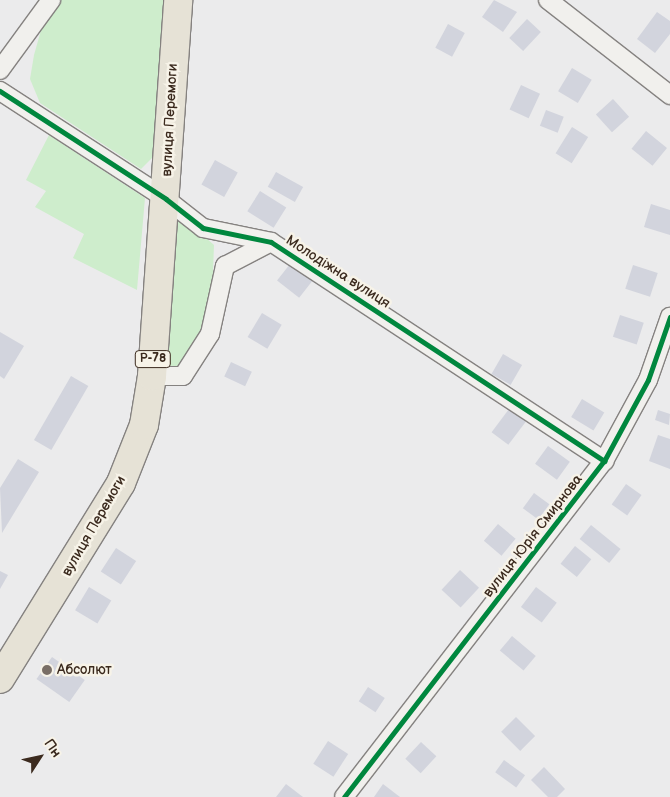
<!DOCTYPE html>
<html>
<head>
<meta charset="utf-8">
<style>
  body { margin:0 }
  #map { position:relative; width:670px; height:797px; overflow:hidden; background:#ebebec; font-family:"Balsamiq Sans",sans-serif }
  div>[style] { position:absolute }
  .green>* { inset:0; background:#ceedcc }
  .building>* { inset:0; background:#d2d4dd; transform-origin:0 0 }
  .roads { filter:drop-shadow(1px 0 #858280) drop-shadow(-1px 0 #858280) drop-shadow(0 1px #858280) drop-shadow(0 -1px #858280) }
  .minor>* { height:18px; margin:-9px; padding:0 9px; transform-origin:9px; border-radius:9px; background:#f1f0ed }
  .primary>* { height:28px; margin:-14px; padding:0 14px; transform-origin:14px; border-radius:14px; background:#e6e2d6 }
  .cycleway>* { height:5px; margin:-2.5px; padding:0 2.5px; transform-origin:2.5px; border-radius:2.5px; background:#00873e }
  .dots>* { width:14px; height:14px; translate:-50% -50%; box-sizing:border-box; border:2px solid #f7f3e8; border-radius:50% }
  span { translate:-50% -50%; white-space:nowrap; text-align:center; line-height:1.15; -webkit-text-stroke:5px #f7f3e8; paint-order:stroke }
  .shield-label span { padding:1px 4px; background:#f7f3e8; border:1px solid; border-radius:4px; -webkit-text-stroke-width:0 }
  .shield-label { font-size:12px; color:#3b2a1e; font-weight:700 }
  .street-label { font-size:14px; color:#3b2a1e }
  .poi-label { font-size:14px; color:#3b2a1e }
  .left { translate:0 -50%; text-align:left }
  .north { position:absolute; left:15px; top:732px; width:50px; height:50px; -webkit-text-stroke:4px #f7f3e8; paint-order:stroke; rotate:55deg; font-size:14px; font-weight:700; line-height:20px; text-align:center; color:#3b2a1e }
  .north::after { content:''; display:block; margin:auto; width:18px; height:22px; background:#3b2a1e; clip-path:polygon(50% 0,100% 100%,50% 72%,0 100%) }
</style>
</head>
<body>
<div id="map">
  <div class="green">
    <div style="clip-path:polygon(58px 0,166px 0,155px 155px,141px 169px,40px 103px,30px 79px,34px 55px,43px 23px)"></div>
    <div style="clip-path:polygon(49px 135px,145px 198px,137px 290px,73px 258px,84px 234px,35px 207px,46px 191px,26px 180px)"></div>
    <div style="clip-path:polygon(173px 220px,188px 222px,214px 245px,212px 297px,205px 329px,190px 353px,176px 368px,162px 371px)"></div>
  </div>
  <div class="building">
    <div style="clip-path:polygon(494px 0,517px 12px,503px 32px,482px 17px)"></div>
    <div style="clip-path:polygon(657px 12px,670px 21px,670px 34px,655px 53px,637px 39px)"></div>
    <div style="left:527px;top:19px;width:19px;height:26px;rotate:43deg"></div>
    <div style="left:448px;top:24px;width:19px;height:27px;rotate:28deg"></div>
    <div style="left:572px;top:68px;width:23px;height:27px;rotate:31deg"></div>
    <div style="left:521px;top:85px;width:21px;height:27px;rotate:25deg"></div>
    <div style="left:613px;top:99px;width:24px;height:23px;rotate:48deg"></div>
    <div style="left:546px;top:110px;width:19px;height:17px;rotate:21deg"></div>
    <div style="left:572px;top:127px;width:19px;height:31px;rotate:32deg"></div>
    <div style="left:646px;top:131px;width:27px;height:23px;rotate:39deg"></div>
    <div style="left:215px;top:160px;width:26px;height:28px;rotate:29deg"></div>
    <div style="left:276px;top:172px;width:31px;height:17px;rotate:29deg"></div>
    <div style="left:260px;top:191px;width:31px;height:24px;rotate:32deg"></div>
    <div style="clip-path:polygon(651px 204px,670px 210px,670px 235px,644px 227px)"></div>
    <div style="left:290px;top:264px;width:28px;height:21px;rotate:38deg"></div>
    <div style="left:633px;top:265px;width:26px;height:25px;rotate:18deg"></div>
    <div style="left:262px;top:313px;width:23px;height:28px;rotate:31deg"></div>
    <div style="left:620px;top:315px;width:25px;height:23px;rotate:18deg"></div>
    <div style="clip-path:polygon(0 332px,24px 346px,4px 379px,0 376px)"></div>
    <div style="left:503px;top:354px;width:22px;height:23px;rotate:30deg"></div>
    <div style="left:231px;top:362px;width:23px;height:16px;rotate:25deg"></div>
    <div style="left:71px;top:376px;width:20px;height:74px;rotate:30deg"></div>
    <div style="left:582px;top:399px;width:26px;height:21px;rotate:31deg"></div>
    <div style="left:509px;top:409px;width:21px;height:29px;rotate:37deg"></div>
    <div style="clip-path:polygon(658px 410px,670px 414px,669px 425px,655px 420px)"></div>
    <div style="clip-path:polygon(658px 435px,670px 439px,670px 469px,649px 461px)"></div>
    <div style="left:548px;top:446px;width:27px;height:22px;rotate:36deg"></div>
    <div style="clip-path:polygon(18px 459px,39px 472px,2px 533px,0 488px)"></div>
    <div style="left:626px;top:484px;width:19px;height:25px;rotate:35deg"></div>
    <div style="left:534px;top:493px;width:19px;height:19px;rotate:36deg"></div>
    <div style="left:498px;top:524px;width:23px;height:22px;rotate:40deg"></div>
    <div style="left:591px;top:525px;width:38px;height:18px;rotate:39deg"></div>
    <div style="left:575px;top:546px;width:21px;height:23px;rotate:39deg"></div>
    <div style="left:116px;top:548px;width:24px;height:28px;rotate:33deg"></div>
    <div style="left:460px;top:570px;width:26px;height:27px;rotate:43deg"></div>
    <div style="clip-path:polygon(0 571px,8px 575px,0 589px)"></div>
    <div style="left:89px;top:587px;width:26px;height:27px;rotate:31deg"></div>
    <div style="left:536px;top:587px;width:26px;height:25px;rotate:37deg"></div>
    <div style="left:512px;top:636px;width:31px;height:19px;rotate:40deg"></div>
    <div style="left:52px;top:657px;width:40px;height:27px;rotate:35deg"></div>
    <div style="left:368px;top:687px;width:20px;height:17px;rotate:33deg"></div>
    <div style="left:516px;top:717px;width:27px;height:21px;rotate:45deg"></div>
    <div style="left:328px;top:741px;width:24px;height:27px;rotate:33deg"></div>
    <div style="left:421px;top:742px;width:21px;height:23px;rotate:43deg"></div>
    <div style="left:504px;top:760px;width:26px;height:15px;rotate:36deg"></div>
    <div style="clip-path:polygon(544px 767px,565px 789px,557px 797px,548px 797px,531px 780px)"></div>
    <div style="clip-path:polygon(286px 784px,303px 797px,276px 797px)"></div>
    <div style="clip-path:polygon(383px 784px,400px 797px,374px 797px)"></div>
  </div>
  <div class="roads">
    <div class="minor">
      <div style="left:548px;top:0;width:155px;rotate:37.9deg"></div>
      <div style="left:0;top:70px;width:87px;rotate:-53.9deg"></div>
      <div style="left:0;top:91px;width:198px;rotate:33deg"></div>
      <div style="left:166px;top:199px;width:47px;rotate:38.1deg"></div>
      <div style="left:203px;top:228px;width:69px;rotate:11.6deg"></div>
      <div style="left:271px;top:242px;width:399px;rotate:33.3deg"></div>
      <div style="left:152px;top:376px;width:31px"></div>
      <div style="left:183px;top:376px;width:50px;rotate:-57.3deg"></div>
      <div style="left:210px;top:334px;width:70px;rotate:-77.6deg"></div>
      <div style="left:225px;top:266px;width:52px;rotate:-27.6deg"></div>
      <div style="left:344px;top:797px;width:425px;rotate:-52.3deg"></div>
      <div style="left:604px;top:461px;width:92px;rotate:-61.5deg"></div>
      <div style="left:648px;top:380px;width:67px;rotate:-70.8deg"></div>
    </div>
    <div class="primary">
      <div style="left:0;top:679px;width:230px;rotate:-58.3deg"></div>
      <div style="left:121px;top:483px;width:62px;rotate:-68.4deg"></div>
      <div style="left:144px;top:425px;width:50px;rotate:-80.7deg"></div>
      <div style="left:152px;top:376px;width:377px;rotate:-86deg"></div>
    </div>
  </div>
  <div class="cycleway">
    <div style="left:0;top:91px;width:198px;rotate:33deg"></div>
    <div style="left:166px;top:199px;width:47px;rotate:38.1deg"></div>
    <div style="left:203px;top:228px;width:69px;rotate:11.6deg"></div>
    <div style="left:271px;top:242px;width:399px;rotate:33.3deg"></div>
    <div style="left:344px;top:797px;width:425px;rotate:-52.3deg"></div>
    <div style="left:604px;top:461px;width:92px;rotate:-61.5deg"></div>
    <div style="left:648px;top:380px;width:67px;rotate:-70.8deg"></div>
  </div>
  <div class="dots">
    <div style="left:47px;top:670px;background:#796e66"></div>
  </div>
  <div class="shield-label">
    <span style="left:153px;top:359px">Р-78</span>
  </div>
  <div class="street-label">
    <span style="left:170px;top:120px;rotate:-87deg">вулиця Перемоги</span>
    <span style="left:338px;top:272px;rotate:33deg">Молодіжна вулиця</span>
    <span style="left:94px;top:526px;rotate:-60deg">вулиця Перемоги</span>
    <span style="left:533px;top:536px;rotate:-52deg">вулиця Юрія Смирнова</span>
  </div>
  <div class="poi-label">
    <span class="left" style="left:57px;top:670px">Абсолют</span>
  </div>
  <div class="north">Пн</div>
</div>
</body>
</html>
